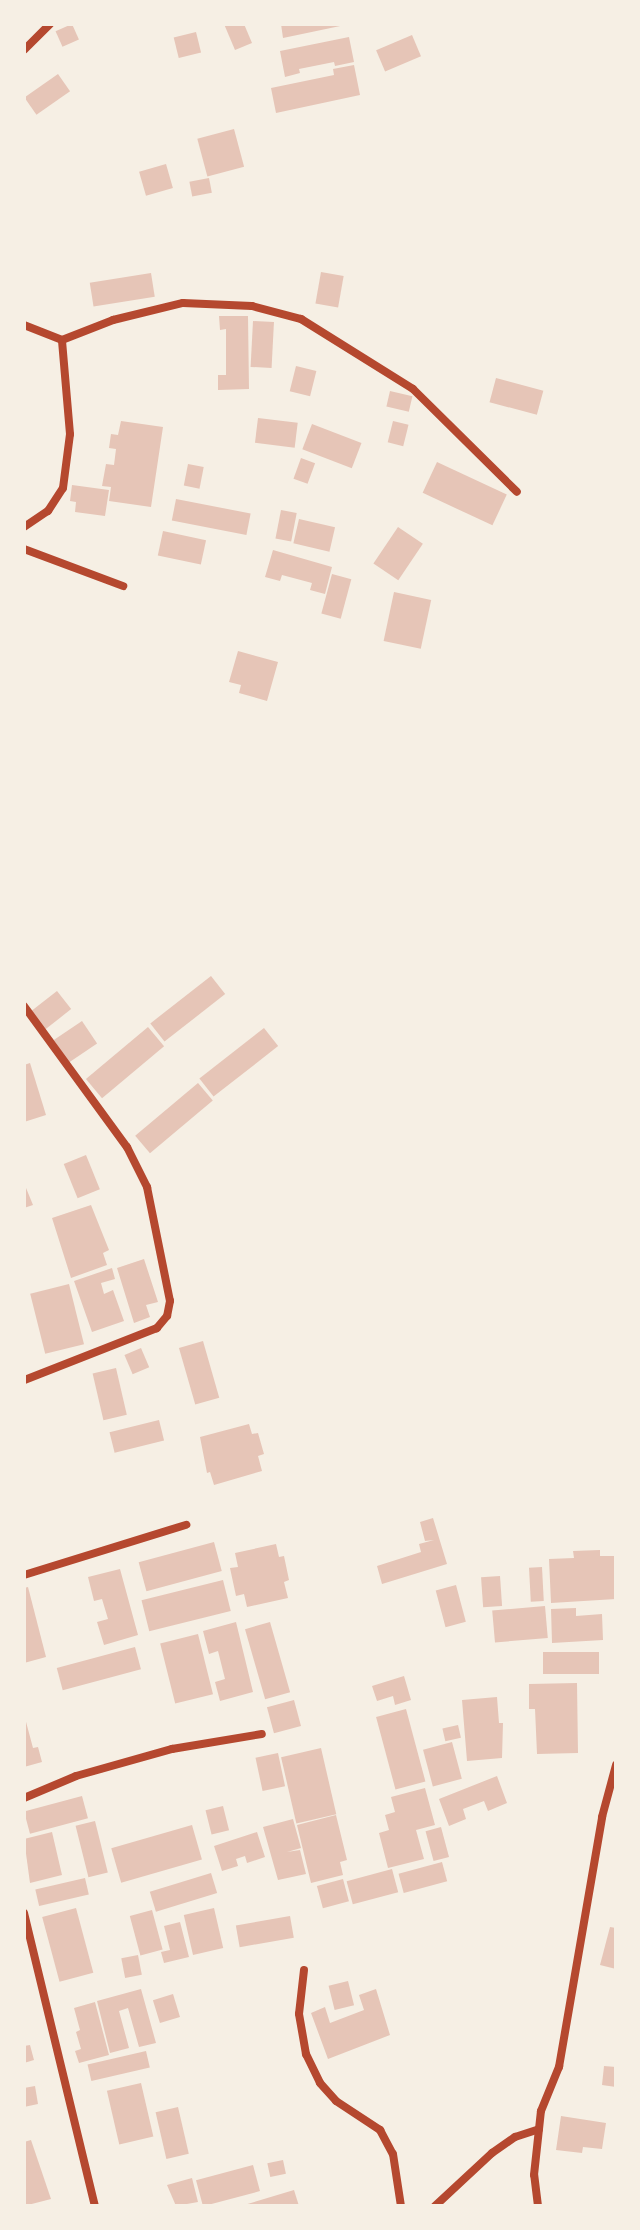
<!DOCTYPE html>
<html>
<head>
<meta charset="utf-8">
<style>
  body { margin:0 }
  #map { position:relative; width:640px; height:2230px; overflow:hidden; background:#f6efe4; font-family:Signika,sans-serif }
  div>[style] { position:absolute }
  .building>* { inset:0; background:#e6c5b7; transform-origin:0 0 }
  .minor>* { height:8px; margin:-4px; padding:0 4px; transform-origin:4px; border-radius:4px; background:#b5482f }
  span { translate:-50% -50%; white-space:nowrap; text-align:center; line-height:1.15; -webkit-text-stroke:7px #f6efe4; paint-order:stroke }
  .frame { position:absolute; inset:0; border:26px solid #f6efe4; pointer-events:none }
</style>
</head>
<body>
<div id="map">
  <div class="building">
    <div style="left:72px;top:24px;width:17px;height:18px;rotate:66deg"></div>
    <div style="clip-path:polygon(224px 24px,244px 24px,252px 43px,235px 50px)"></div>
    <div style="clip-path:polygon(281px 24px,345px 24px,345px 25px,283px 38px)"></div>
    <div style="left:196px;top:32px;width:21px;height:23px;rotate:76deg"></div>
    <div style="left:412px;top:35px;width:23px;height:39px;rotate:67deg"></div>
    <div style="clip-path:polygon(349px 37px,354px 62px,335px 66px,334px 62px,299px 69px,300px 73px,285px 77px,280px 51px)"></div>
    <div style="clip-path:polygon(354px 65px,360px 95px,276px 113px,271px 88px,334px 75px,333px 69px)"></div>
    <div style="left:58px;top:74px;width:21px;height:41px;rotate:55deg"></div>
    <div style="left:234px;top:129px;width:39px;height:38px;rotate:75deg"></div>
    <div style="left:166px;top:164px;width:25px;height:28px;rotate:74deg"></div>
    <div style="left:209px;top:178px;width:15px;height:20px;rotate:79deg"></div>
    <div style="left:321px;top:272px;width:23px;height:32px;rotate:10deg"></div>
    <div style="left:151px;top:273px;width:24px;height:62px;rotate:81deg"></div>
    <div style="clip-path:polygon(219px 316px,248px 316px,249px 389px,218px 390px,218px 375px,226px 375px,226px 329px,220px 330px)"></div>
    <div style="left:253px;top:321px;width:21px;height:46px;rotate:3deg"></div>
    <div style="left:296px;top:366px;width:21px;height:26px;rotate:14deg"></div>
    <div style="left:496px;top:378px;width:49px;height:25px;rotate:15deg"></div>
    <div style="left:390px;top:391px;width:23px;height:16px;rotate:13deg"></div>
    <div style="left:258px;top:418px;width:40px;height:25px;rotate:7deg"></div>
    <div style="clip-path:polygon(121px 421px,163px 427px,151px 507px,109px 501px,111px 487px,102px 486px,106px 464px,114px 465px,116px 449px,109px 448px,111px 434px,118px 435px)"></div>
    <div style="left:393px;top:421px;width:16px;height:22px;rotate:14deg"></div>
    <div style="left:312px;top:424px;width:53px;height:27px;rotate:21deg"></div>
    <div style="left:301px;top:458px;width:15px;height:22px;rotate:20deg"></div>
    <div style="left:437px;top:462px;width:77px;height:34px;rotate:25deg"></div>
    <div style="left:188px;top:464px;width:16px;height:22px;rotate:11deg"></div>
    <div style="clip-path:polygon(72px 485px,109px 490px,105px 516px,75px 512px,76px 502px,70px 501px)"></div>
    <div style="left:176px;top:499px;width:76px;height:22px;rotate:11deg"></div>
    <div style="left:281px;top:510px;width:16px;height:29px;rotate:11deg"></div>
    <div style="left:299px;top:519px;width:37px;height:25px;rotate:13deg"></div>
    <div style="left:398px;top:527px;width:30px;height:44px;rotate:34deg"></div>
    <div style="left:163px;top:531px;width:44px;height:25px;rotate:12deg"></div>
    <div style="clip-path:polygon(273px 550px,332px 567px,325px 594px,310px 590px,312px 583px,282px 575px,280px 581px,265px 577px)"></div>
    <div style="left:332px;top:574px;width:20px;height:41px;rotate:15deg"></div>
    <div style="left:394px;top:592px;width:38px;height:50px;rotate:12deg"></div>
    <div style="clip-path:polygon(238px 651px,278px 662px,267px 701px,239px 693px,241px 685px,229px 682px)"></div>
    <div style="left:211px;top:976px;width:23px;height:77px;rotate:52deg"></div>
    <div style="left:57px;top:991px;width:23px;height:33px;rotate:52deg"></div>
    <div style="left:82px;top:1021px;width:27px;height:34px;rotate:56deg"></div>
    <div style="left:148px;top:1027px;width:25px;height:81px;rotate:50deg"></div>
    <div style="left:264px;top:1028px;width:23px;height:82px;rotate:52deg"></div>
    <div style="clip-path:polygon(30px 1063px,46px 1115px,24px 1122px,24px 1065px)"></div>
    <div style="left:198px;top:1083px;width:23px;height:82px;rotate:50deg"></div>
    <div style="left:86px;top:1155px;width:37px;height:24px;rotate:68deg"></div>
    <div style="clip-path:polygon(24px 1183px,33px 1205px,24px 1208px)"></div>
    <div style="clip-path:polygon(91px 1205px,109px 1250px,103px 1253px,107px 1265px,71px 1278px,52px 1218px)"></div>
    <div style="clip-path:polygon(144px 1259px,158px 1302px,146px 1305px,150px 1317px,134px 1323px,117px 1268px)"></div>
    <div style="clip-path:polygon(112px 1268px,115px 1279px,101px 1283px,104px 1294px,113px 1290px,124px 1321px,92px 1332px,74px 1281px)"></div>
    <div style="left:69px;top:1284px;width:62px;height:40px;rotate:76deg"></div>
    <div style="left:203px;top:1341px;width:59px;height:25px;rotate:74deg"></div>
    <div style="left:141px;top:1348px;width:21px;height:18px;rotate:67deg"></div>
    <div style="left:116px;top:1368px;width:48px;height:24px;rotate:77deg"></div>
    <div style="left:159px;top:1420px;width:21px;height:51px;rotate:76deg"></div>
    <div style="clip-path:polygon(249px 1424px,252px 1434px,258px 1433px,264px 1454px,258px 1456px,262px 1471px,214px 1485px,210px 1472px,207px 1473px,200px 1437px)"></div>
    <div style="clip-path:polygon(433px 1518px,447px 1564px,382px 1584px,377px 1566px,421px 1552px,419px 1544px,434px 1540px,425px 1541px,420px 1522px)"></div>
    <div style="left:214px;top:1542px;width:30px;height:78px;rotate:75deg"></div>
    <div style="clip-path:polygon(276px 1544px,279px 1557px,284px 1556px,289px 1580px,284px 1582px,288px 1598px,247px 1607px,244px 1594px,236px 1596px,230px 1568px,238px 1567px,235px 1553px)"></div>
    <div style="clip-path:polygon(600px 1550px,600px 1556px,616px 1556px,616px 1599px,551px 1603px,549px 1559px,574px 1558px,573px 1551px)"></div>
    <div style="left:542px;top:1567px;width:34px;height:13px;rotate:87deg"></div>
    <div style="clip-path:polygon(120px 1569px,138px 1635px,104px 1645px,97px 1622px,108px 1619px,102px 1599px,94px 1601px,88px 1577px)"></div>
    <div style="left:500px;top:1576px;width:30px;height:19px;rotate:86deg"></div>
    <div style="left:223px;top:1580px;width:32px;height:84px;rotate:76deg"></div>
    <div style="left:456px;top:1585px;width:38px;height:21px;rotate:75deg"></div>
    <div style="clip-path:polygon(28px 1587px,46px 1657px,24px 1663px,24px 1588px)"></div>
    <div style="left:545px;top:1606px;width:32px;height:53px;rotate:85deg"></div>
    <div style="clip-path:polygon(576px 1608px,576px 1616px,602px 1614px,603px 1640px,552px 1643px,551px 1609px)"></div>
    <div style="clip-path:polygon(236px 1622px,253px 1692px,220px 1701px,215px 1682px,225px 1679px,218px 1651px,209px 1654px,203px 1631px)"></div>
    <div style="left:270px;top:1622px;width:73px;height:26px;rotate:74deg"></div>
    <div style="left:198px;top:1634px;width:62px;height:39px;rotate:76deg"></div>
    <div style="left:135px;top:1647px;width:23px;height:81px;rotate:75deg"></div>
    <div style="left:599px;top:1652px;width:22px;height:56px;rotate:90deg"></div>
    <div style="clip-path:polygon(404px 1676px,411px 1700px,395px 1705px,393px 1696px,377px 1701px,372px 1686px)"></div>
    <div style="clip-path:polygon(577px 1683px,578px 1753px,537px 1754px,535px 1709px,529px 1709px,529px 1684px)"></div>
    <div style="clip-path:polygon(497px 1697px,499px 1723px,503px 1723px,502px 1758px,467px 1761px,462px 1700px)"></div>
    <div style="left:294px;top:1700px;width:27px;height:28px;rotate:75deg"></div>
    <div style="left:406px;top:1709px;width:75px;height:31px;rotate:75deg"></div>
    <div style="clip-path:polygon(25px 1718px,33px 1748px,38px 1747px,42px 1762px,24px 1767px)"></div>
    <div style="left:458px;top:1725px;width:13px;height:16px;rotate:77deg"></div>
    <div style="left:452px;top:1742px;width:38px;height:30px;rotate:75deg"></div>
    <div style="left:321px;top:1748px;width:68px;height:41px;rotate:77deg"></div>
    <div style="left:278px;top:1753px;width:34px;height:23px;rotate:78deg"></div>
    <div style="clip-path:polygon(497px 1776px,507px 1803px,488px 1811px,484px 1801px,463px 1809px,466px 1819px,449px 1826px,439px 1799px)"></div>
    <div style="clip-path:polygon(425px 1788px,435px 1825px,416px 1830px,424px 1859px,388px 1868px,379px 1833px,389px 1830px,385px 1815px,395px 1812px,391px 1797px)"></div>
    <div style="left:82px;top:1796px;width:23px;height:60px;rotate:75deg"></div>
    <div style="left:223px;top:1806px;width:25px;height:18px;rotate:76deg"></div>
    <div style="clip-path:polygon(336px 1815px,347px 1860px,340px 1862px,343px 1875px,311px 1883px,297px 1825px)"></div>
    <div style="clip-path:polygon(293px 1819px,301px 1848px,287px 1852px,300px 1850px,306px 1874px,278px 1880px,263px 1827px)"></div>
    <div style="left:95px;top:1821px;width:53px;height:20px;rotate:76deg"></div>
    <div style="left:192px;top:1825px;width:36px;height:84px;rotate:74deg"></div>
    <div style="left:441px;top:1827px;width:31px;height:16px;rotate:75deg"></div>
    <div style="clip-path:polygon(52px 1832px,62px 1875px,30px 1883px,24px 1839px)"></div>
    <div style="clip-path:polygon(257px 1832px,265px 1857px,247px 1863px,245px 1856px,236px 1859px,238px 1866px,222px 1871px,214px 1846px)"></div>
    <div style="left:442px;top:1862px;width:20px;height:45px;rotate:75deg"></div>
    <div style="left:392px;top:1869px;width:24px;height:47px;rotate:75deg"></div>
    <div style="left:211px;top:1873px;width:21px;height:64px;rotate:73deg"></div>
    <div style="left:85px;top:1878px;width:17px;height:51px;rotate:77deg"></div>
    <div style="left:343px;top:1879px;width:23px;height:27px;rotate:75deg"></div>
    <div style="left:76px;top:1908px;width:67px;height:35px;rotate:75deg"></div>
    <div style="left:214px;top:1908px;width:41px;height:31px;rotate:77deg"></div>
    <div style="left:152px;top:1910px;width:41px;height:23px;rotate:75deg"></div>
    <div style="left:290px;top:1916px;width:22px;height:55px;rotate:80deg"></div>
    <div style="clip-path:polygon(180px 1922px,189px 1957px,164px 1963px,161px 1952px,170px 1950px,164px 1926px)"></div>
    <div style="clip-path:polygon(610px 1927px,616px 1928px,616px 1969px,600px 1965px)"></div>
    <div style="left:138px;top:1955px;width:20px;height:17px;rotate:79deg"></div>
    <div style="left:348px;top:1981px;width:25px;height:20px;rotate:76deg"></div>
    <div style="clip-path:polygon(141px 1989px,156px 2043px,139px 2047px,128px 2008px,119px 2011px,129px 2048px,110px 2053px,97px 2001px)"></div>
    <div style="clip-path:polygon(376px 1989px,390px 2035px,328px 2059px,311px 2013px,325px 2007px,330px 2023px,364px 2010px,359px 1995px)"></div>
    <div style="left:173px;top:1994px;width:24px;height:21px;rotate:73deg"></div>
    <div style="clip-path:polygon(95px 2002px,109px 2055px,79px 2063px,75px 2051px,81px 2049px,76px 2032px,80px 2030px,74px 2008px)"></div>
    <div style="clip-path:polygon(30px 2045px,34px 2060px,24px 2063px,24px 2046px)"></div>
    <div style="left:146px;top:2051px;width:17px;height:60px;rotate:77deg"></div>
    <div style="clip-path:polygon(604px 2066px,616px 2067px,616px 2087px,602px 2085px)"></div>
    <div style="left:141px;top:2083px;width:55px;height:35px;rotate:77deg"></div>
    <div style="clip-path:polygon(35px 2086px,38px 2104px,24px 2107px,24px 2088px)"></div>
    <div style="left:178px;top:2107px;width:48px;height:23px;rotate:77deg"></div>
    <div style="clip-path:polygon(561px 2116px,606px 2123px,602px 2149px,583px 2147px,582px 2153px,556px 2150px)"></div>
    <div style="clip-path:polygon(31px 2140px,51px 2199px,24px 2206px,24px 2142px)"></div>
    <div style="left:283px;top:2160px;width:14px;height:16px;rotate:78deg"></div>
    <div style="left:253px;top:2165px;width:27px;height:59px;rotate:75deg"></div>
    <div style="clip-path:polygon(192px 2178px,198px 2202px,176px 2206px,167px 2185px)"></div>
    <div style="clip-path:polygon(294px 2190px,299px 2206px,244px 2206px,244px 2205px)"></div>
  </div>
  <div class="minor">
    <div style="left:24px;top:50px;width:37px;rotate:-45deg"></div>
    <div style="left:24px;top:325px;width:41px;rotate:21.5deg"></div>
    <div style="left:62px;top:340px;width:55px;rotate:-21.4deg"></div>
    <div style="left:113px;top:320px;width:72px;rotate:-13.7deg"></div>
    <div style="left:183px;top:303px;width:69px;rotate:2.5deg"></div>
    <div style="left:252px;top:306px;width:51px;rotate:14.9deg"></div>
    <div style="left:301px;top:319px;width:132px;rotate:32deg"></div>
    <div style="left:413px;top:389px;width:146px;rotate:44.7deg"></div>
    <div style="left:24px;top:527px;width:29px;rotate:-34deg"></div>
    <div style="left:48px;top:511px;width:27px;rotate:-57deg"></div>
    <div style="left:63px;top:488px;width:54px;rotate:-82.6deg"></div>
    <div style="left:70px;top:434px;width:94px;rotate:-94.9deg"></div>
    <div style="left:24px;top:549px;width:106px;rotate:20.5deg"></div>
    <div style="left:24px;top:1006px;width:175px;rotate:53.9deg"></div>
    <div style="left:127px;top:1147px;width:45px;rotate:63.4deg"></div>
    <div style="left:147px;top:1187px;width:116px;rotate:78.6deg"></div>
    <div style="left:170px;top:1301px;width:15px;rotate:101deg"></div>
    <div style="left:167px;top:1316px;width:16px;rotate:130deg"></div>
    <div style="left:157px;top:1328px;width:143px;rotate:158.6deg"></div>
    <div style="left:24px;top:1575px;width:170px;rotate:-17.2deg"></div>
    <div style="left:24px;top:1798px;width:56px;rotate:-22.9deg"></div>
    <div style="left:76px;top:1776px;width:100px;rotate:-15.7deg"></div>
    <div style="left:172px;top:1749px;width:91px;rotate:-9.5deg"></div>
    <div style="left:24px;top:1913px;width:301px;rotate:76.4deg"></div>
    <div style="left:304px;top:1970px;width:44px;rotate:96.5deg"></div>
    <div style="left:299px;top:2014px;width:41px;rotate:80.1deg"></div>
    <div style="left:306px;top:2054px;width:32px;rotate:64deg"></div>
    <div style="left:320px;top:2083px;width:24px;rotate:48deg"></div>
    <div style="left:336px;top:2101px;width:53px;rotate:33.4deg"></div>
    <div style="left:380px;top:2130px;width:27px;rotate:62deg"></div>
    <div style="left:393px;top:2154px;width:53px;rotate:81.3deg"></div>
    <div style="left:435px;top:2206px;width:78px;rotate:-42.9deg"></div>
    <div style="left:492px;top:2153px;width:28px;rotate:-35deg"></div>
    <div style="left:515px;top:2137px;width:25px;rotate:-18deg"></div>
    <div style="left:538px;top:2206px;width:31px;rotate:-97deg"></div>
    <div style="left:534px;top:2175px;width:64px;rotate:-83.8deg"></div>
    <div style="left:541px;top:2111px;width:48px;rotate:-67.8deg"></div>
    <div style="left:559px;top:2067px;width:254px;rotate:-80.2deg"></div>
    <div style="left:602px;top:1817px;width:54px;rotate:-74.9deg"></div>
  </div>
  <div class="frame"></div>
</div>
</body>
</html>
